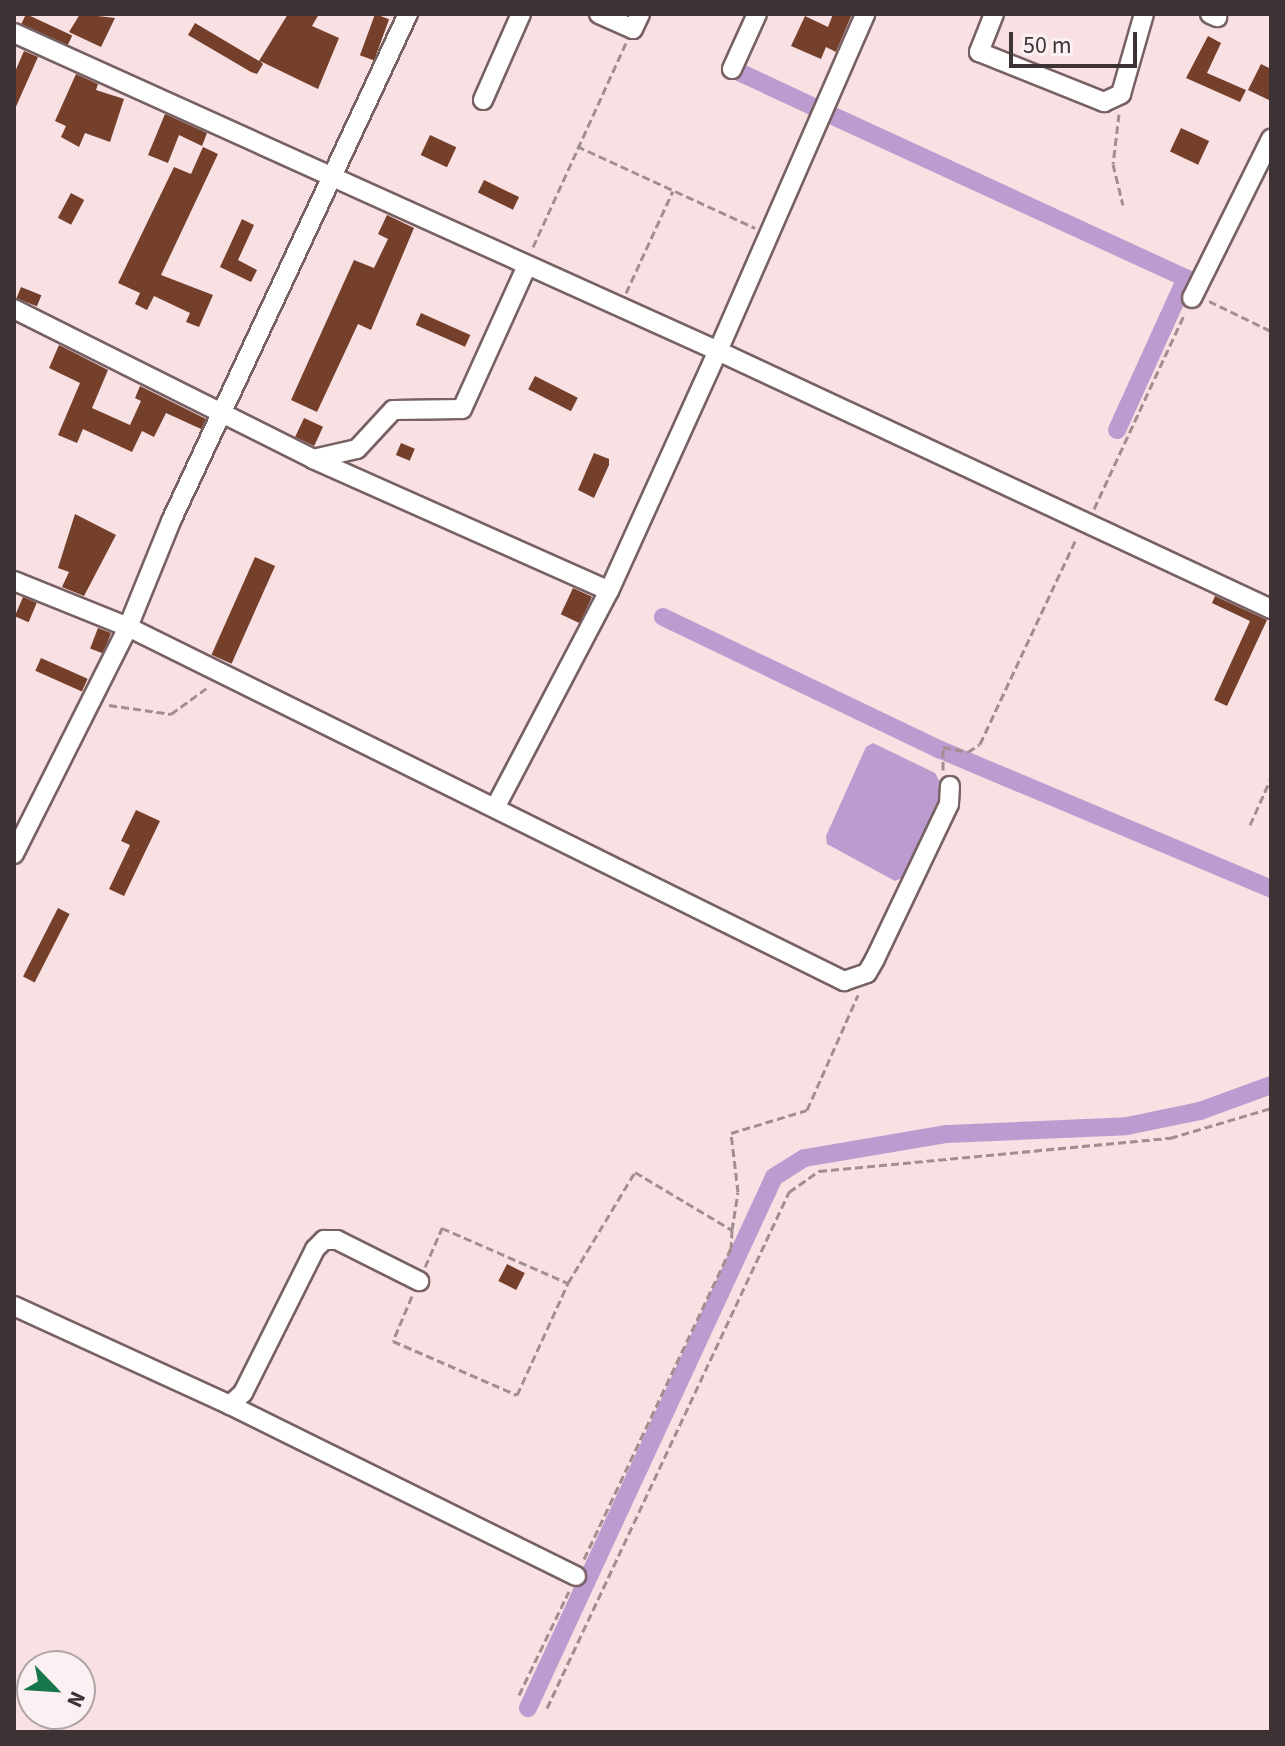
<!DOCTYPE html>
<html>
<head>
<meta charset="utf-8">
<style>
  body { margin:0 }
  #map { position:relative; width:1285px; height:1746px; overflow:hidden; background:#f9e0e2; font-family:"Source Sans 3",sans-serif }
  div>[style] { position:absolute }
  .water>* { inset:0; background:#bc9cd0 }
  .canal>* { height:18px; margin:-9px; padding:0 9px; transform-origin:9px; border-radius:9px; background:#bc9cd0 }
  .building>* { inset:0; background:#743f2b; transform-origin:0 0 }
  .path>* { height:3px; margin-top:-1.5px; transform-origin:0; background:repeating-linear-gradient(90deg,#a18f90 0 8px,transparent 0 12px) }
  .roads { filter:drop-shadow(2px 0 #776163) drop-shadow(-2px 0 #776163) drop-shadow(0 2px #776163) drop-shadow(0 -2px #776163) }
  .minor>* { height:18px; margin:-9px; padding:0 9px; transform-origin:9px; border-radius:9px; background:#fff }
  span { translate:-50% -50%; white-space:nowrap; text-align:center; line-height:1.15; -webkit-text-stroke:8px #fcf1f2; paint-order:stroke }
  .frame { position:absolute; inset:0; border:16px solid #3d3334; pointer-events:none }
  .north { position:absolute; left:16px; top:1650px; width:80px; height:80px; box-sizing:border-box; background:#fcf1f2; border:2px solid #b0a5a6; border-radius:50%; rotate:115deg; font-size:22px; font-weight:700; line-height:32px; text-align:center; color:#3d3334 }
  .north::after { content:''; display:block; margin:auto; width:28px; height:36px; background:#17764c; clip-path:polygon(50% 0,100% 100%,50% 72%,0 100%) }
  .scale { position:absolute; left:1009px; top:32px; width:128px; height:36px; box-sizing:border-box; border:4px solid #3d3334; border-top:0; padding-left:10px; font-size:24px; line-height:28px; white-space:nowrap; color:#3d3334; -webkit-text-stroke:6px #fcf1f2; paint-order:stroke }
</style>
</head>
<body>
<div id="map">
  <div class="water">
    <div style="clip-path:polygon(873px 743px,935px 773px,943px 788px,941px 805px,906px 876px,895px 881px,827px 844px,826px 836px,866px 747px)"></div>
  </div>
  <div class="canal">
    <div style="left:739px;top:72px;width:83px;rotate:25deg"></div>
    <div style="left:831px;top:115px;width:391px;rotate:24.7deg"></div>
    <div style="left:1186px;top:278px;width:167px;rotate:114.4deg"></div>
    <div style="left:663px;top:617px;width:308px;rotate:25.6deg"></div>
    <div style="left:941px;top:750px;width:358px;rotate:22.8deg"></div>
    <div style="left:528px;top:1708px;width:585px;rotate:-65.14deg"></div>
    <div style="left:774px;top:1177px;width:36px;rotate:-32deg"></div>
    <div style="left:805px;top:1158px;width:144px;rotate:-9.6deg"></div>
    <div style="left:947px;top:1134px;width:180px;rotate:-2.5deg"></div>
    <div style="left:1127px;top:1126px;width:75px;rotate:-11.6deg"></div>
    <div style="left:1200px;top:1111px;width:76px;rotate:-20.1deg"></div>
  </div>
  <div class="building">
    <div style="left:26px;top:14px;width:51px;height:11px;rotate:25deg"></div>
    <div style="clip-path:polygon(80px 14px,115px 18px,101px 47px,69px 32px)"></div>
    <div style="clip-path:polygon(288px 14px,319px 14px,312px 26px,339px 38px,318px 89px,260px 61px,263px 64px,257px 74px,251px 72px,188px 35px,195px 23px,259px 61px)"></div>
    <div style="left:375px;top:14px;width:15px;height:44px;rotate:20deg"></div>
    <div style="clip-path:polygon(833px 14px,852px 14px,836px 52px,826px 47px,821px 59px,791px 46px,805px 16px,828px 27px)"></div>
    <div style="clip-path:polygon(1208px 36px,1221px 43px,1207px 73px,1246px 90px,1240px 102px,1186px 78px)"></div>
    <div style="clip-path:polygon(24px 51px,38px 57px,14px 111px,14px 74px)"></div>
    <div style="clip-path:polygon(1261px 64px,1271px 69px,1271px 101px,1248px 90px)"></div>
    <div style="clip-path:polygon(76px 74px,98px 84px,96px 90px,124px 99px,110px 142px,85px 133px,79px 147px,61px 137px,66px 126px,55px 121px)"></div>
    <div style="clip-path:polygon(165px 114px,207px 133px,202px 146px,179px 135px,168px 163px,148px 155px)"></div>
    <div style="left:1181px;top:128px;width:31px;height:26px;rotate:25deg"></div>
    <div style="left:430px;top:135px;width:29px;height:22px;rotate:25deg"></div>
    <div style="clip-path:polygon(203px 147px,218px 154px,161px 275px,213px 295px,199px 327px,186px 322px,190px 313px,154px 296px,147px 310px,135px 304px,140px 293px,118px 283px,174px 167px,191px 174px)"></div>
    <div style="left:484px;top:180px;width:39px;height:14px;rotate:26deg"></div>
    <div style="left:71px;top:193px;width:15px;height:28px;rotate:28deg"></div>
    <div style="clip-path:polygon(387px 215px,414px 228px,371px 330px,358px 324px,317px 412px,291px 400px,354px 260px,374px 268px,388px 239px,378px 234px)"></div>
    <div style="clip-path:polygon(242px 219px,254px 225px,238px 260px,257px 270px,251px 282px,220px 267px)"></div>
    <div style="left:21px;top:287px;width:22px;height:12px;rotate:22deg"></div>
    <div style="left:421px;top:313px;width:54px;height:13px;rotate:24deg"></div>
    <div style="clip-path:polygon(59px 345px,108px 370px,92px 408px,130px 425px,141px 401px,135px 398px,140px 386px,206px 419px,201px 429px,166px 413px,154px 437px,142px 431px,132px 452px,83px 429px,77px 443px,58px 435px,80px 383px,49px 368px)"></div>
    <div style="left:535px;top:376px;width:48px;height:15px;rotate:27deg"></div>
    <div style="left:304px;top:418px;width:21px;height:21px;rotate:25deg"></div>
    <div style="left:401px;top:443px;width:15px;height:13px;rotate:23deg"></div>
    <div style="clip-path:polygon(594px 453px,609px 459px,609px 465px,594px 498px,578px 490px)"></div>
    <div style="clip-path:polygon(75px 514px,116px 535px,84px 596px,62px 587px,69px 572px,58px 568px)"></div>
    <div style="left:255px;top:557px;width:22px;height:107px;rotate:24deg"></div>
    <div style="left:573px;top:588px;width:21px;height:29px;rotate:25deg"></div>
    <div style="clip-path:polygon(1215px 596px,1267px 620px,1227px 706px,1214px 700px,1250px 621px,1212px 603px)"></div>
    <div style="left:23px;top:597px;width:15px;height:21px;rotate:23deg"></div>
    <div style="left:98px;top:628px;width:14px;height:22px;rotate:21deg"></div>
    <div style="left:41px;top:658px;width:51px;height:14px;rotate:24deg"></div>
    <div style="clip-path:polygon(136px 810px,160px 821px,124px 896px,109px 889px,130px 845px,121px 841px)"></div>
    <div style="left:58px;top:908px;width:13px;height:77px;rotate:27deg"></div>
    <div style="left:507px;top:1264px;width:20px;height:19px;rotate:27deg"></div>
  </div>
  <div class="path">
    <div style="left:1119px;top:114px;width:50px;rotate:96.8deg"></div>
    <div style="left:1113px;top:164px;width:42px;rotate:76.3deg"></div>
    <div style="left:577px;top:146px;width:196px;rotate:24.7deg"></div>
    <div style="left:533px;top:247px;width:224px;rotate:-65.5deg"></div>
    <div style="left:626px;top:293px;width:112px;rotate:-65.3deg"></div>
    <div style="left:1209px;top:301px;width:69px;rotate:25.8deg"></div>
    <div style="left:1094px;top:509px;width:216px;rotate:-65.1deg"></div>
    <div style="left:109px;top:705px;width:63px;rotate:8.3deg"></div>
    <div style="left:171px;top:714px;width:46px;rotate:-36.1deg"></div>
    <div style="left:943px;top:770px;width:23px;rotate:-90deg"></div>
    <div style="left:943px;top:747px;width:25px;rotate:11deg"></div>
    <div style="left:968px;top:752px;width:14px;rotate:-34deg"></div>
    <div style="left:980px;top:744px;width:226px;rotate:-64.9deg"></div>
    <div style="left:1250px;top:825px;width:51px;rotate:-65.9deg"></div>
    <div style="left:732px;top:1230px;width:38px;rotate:-81deg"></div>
    <div style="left:738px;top:1192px;width:59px;rotate:-96.8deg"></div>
    <div style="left:731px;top:1133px;width:79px;rotate:-16.8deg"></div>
    <div style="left:807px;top:1110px;width:126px;rotate:-66.1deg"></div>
    <div style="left:425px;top:1267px;width:43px;rotate:-66.4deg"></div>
    <div style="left:442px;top:1228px;width:137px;rotate:23.6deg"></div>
    <div style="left:568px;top:1283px;width:130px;rotate:-58.9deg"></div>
    <div style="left:635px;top:1172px;width:113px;rotate:30.9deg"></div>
    <div style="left:732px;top:1230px;width:18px;rotate:93deg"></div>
    <div style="left:731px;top:1248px;width:344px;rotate:115.3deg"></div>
    <div style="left:412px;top:1296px;width:49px;rotate:112.9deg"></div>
    <div style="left:393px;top:1341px;width:135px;rotate:23.5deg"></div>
    <div style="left:517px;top:1395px;width:123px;rotate:-65.5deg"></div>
    <div style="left:519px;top:1695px;width:115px;rotate:-64.3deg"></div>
    <div style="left:547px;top:1708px;width:570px;rotate:-64.87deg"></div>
    <div style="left:789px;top:1192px;width:37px;rotate:-35deg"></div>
    <div style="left:819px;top:1171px;width:353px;rotate:-5.4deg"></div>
    <div style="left:1170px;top:1138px;width:105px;rotate:-16.5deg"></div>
  </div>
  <div class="roads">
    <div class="minor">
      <div style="left:599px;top:14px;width:37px;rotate:24deg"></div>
      <div style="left:633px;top:29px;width:17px;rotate:-65deg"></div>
      <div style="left:994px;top:14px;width:41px;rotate:111.5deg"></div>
      <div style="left:979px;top:52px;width:135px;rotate:21.8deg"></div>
      <div style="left:1104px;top:102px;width:19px;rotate:-25deg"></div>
      <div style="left:1121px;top:94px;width:83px;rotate:-74deg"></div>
      <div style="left:1210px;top:14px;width:8px;rotate:23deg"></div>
      <div style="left:14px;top:33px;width:772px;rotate:24.31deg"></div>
      <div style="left:718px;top:351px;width:368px;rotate:-66.4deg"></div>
      <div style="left:732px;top:69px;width:60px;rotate:-65.6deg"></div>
      <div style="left:483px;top:100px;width:94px;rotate:-66.2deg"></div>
      <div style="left:1192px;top:298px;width:178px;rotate:-63.6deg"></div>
      <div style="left:14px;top:309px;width:335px;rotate:26.6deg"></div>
      <div style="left:313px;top:459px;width:324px;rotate:24deg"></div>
      <div style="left:313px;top:459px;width:45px;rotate:-12.8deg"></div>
      <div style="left:357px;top:449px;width:53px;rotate:-47.3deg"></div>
      <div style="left:393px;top:410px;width:69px;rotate:-0.8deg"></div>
      <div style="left:462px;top:409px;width:157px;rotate:-65.6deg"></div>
      <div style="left:14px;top:581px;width:123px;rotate:22deg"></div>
      <div style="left:128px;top:627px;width:799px;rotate:26.31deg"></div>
      <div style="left:844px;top:981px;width:24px;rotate:-19deg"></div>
      <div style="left:867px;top:973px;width:16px;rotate:-60deg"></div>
      <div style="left:875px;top:959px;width:172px;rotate:-64.5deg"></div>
      <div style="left:949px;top:804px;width:18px;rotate:-87deg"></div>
      <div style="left:496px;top:806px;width:243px;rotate:-62.3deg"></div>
      <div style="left:609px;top:591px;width:264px;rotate:-65.6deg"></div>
      <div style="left:718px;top:351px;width:610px;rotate:25.01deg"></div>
      <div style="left:14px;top:854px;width:254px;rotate:-63.3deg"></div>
      <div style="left:128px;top:627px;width:114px;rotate:-67.9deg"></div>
      <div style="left:171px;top:521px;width:560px;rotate:-64.95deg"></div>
      <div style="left:14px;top:1306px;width:238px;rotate:24.6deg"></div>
      <div style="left:230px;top:1405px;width:18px;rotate:-43deg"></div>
      <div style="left:243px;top:1393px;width:161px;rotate:-63.4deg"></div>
      <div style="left:315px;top:1249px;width:13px;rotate:-45deg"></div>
      <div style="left:324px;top:1240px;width:13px"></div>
      <div style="left:337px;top:1240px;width:92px;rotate:26.6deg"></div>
      <div style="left:230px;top:1405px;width:386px;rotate:26.3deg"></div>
    </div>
  </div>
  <div class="frame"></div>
  <div class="north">N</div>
  <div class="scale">50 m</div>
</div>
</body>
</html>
